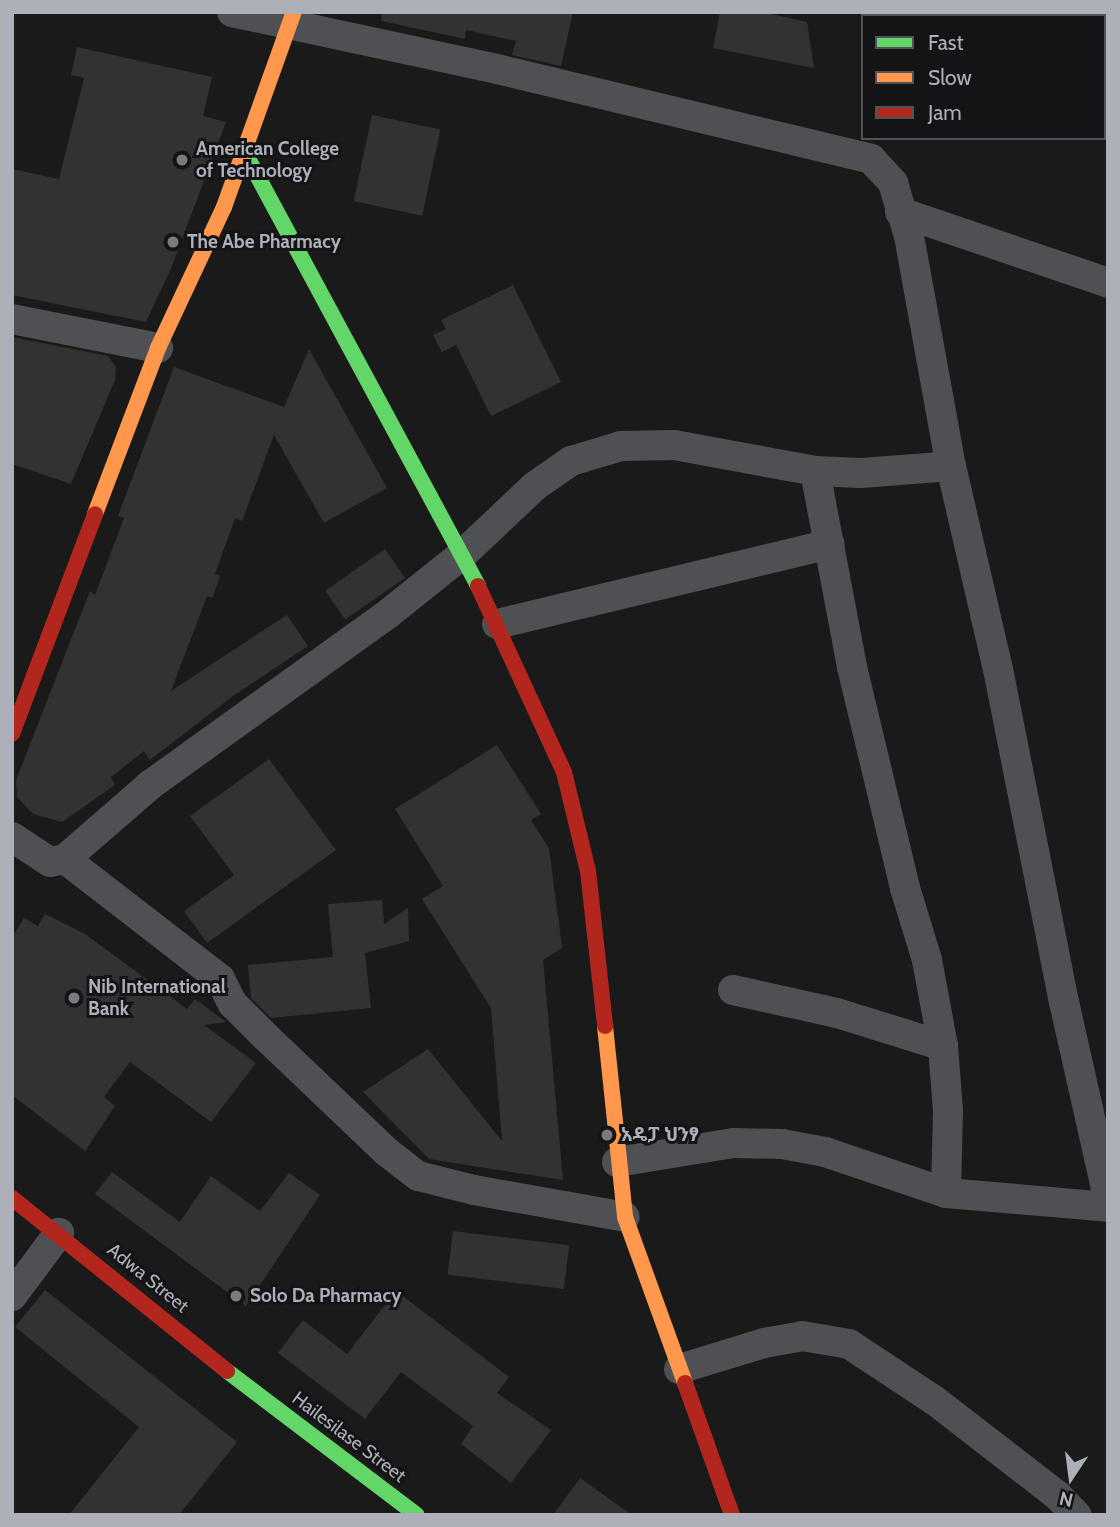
<!DOCTYPE html>
<html>
<head>
<meta charset="utf-8">
<style>
  body { margin:0 }
  #map { position:relative; width:1120px; height:1527px; overflow:hidden; background:#1a1a1a; font-family:Cabin,"Noto Sans Ethiopic",sans-serif }
  div>[style] { position:absolute }
  .building>* { inset:0; background:#323233; transform-origin:0 0 }
  .street>* { height:30px; margin:-15px; padding:0 15px; transform-origin:15px; border-radius:15px; background:#4f5053 }
  .fast>* { height:16px; margin:-8px; padding:0 8px; transform-origin:8px; border-radius:8px; background:#63d668 }
  .slow>* { height:16px; margin:-8px; padding:0 8px; transform-origin:8px; border-radius:8px; background:#ff974d }
  .jam>* { height:16px; margin:-8px; padding:0 8px; transform-origin:8px; border-radius:8px; background:#b3261e }
  .dots>* { width:19px; height:19px; translate:-50% -50%; box-sizing:border-box; border:4px solid #141416; border-radius:50% }
  span { translate:-50% -50%; white-space:nowrap; text-align:center; line-height:1.15; -webkit-text-stroke:6px #141416; paint-order:stroke }
  .poi-label { font-size:19px; color:#adafb9; font-weight:700 }
  .left { translate:0 -50%; text-align:left }
  .street-label { font-size:19px; color:#adafb9 }
  .frame { position:absolute; inset:0; border:14px solid #adafb9; pointer-events:none }
  .legend { position:absolute; left:861px; top:14px; width:245px; height:126px; box-sizing:border-box; background:#141416; border:2px solid #515257; margin:0; padding:9px 12px; list-style:none; font-size:21px; color:#adafb9 }
  .legend li { display:flex; align-items:center; gap:14px; height:35px }
  .legend b { width:35px; border:2px solid #515257 }
  .north { position:absolute; left:1036px; top:1443px; width:70px; height:70px; -webkit-text-stroke:5px #141416; paint-order:stroke; rotate:193deg; font-size:19px; font-weight:700; line-height:28px; text-align:center; color:#adafb9 }
  .north::after { content:''; display:block; margin:auto; width:24px; height:32px; background:#adafb9; clip-path:polygon(50% 0,100% 100%,50% 72%,0 100%) }
</style>
</head>
<body>
<div id="map">
  <div class="building">
    <div style="clip-path:polygon(382px 12px,573px 12px,561px 66px,512px 55px,516px 41px,466px 30px,465px 39px,381px 21px)"></div>
    <div style="clip-path:polygon(720px 12px,762px 12px,807px 22px,814px 68px,713px 48px)"></div>
    <div style="clip-path:polygon(77px 47px,212px 77px,203px 116px,226px 122px,172px 266px,146px 322px,12px 295px,12px 169px,59px 179px,84px 78px,71px 75px)"></div>
    <div style="left:372px;top:115px;width:70px;height:88px;rotate:12deg"></div>
    <div style="clip-path:polygon(513px 285px,561px 382px,491px 416px,456px 345px,442px 352px,433px 335px,446px 329px,441px 320px)"></div>
    <div style="clip-path:polygon(12px 337px,108px 356px,116px 367px,115px 380px,71px 484px,12px 464px)"></div>
    <div style="clip-path:polygon(309px 349px,387px 488px,324px 523px,274px 435px,242px 521px,235px 518px,215px 574px,220px 576px,212px 598px,207px 596px,171px 691px,287px 615px,308px 646px,233px 696px,150px 760px,144px 751px,111px 777px,115px 785px,62px 822px,33px 814px,17px 797px,16px 780px,90px 591px,95px 595px,124px 518px,118px 516px,174px 367px,284px 407px)"></div>
    <div style="left:385px;top:549px;width:35px;height:73px;rotate:55deg"></div>
    <div style="clip-path:polygon(497px 745px,541px 814px,531px 820px,549px 848px,562px 948px,543px 960px,563px 1180px,429px 1159px,363px 1092px,428px 1049px,502px 1141px,491px 1008px,422px 899px,443px 886px,395px 809px)"></div>
    <div style="clip-path:polygon(269px 759px,336px 850px,207px 943px,184px 911px,234px 875px,190px 816px)"></div>
    <div style="clip-path:polygon(382px 900px,384px 924px,408px 908px,409px 941px,365px 953px,371px 1008px,271px 1018px,251px 998px,248px 965px,333px 957px,328px 904px)"></div>
    <div style="clip-path:polygon(45px 914px,85px 934px,187px 1009px,195px 999px,226px 1022px,204px 1025px,256px 1063px,211px 1122px,130px 1062px,104px 1097px,115px 1106px,85px 1151px,12px 1095px,12px 937px,24px 918px,38px 926px)"></div>
    <div style="clip-path:polygon(112px 1172px,180px 1222px,211px 1176px,260px 1211px,289px 1173px,320px 1195px,246px 1306px,95px 1194px)"></div>
    <div style="left:453px;top:1231px;width:117px;height:44px;rotate:7deg"></div>
    <div style="clip-path:polygon(45px 1290px,237px 1442px,179px 1515px,69px 1515px,139px 1427px,15px 1327px)"></div>
    <div style="clip-path:polygon(396px 1291px,509px 1377px,497px 1393px,551px 1430px,511px 1483px,461px 1444px,473px 1426px,401px 1372px,365px 1419px,278px 1353px,303px 1320px,347px 1354px)"></div>
    <div style="clip-path:polygon(580px 1478px,632px 1515px,553px 1515px)"></div>
  </div>
  <div class="street">
    <div style="left:232px;top:12px;width:271px;rotate:12.1deg"></div>
    <div style="left:497px;top:69px;width:385px;rotate:13.5deg"></div>
    <div style="left:871px;top:159px;width:33px;rotate:47deg"></div>
    <div style="left:893px;top:183px;width:55px;rotate:73.2deg"></div>
    <div style="left:909px;top:236px;width:234px;rotate:79.7deg"></div>
    <div style="left:951px;top:466px;width:208px;rotate:77deg"></div>
    <div style="left:998px;top:669px;width:339px;rotate:78.8deg"></div>
    <div style="left:1064px;top:1002px;width:201px;rotate:77.3deg"></div>
    <div style="left:900px;top:212px;width:220px;rotate:18.8deg"></div>
    <div style="left:12px;top:319px;width:149px;rotate:11.2deg"></div>
    <div style="left:815px;top:471px;width:199px;rotate:79.3deg"></div>
    <div style="left:852px;top:667px;width:227px;rotate:76.5deg"></div>
    <div style="left:905px;top:888px;width:75px;rotate:73deg"></div>
    <div style="left:927px;top:960px;width:87px;rotate:79.5deg"></div>
    <div style="left:943px;top:1046px;width:65px;rotate:85.6deg"></div>
    <div style="left:948px;top:1111px;width:82px;rotate:91.4deg"></div>
    <div style="left:497px;top:624px;width:342px;rotate:-13.5deg"></div>
    <div style="left:12px;top:837px;width:45px;rotate:33.3deg"></div>
    <div style="left:50px;top:862px;width:15px;rotate:-11deg"></div>
    <div style="left:65px;top:859px;width:113px;rotate:-41deg"></div>
    <div style="left:150px;top:785px;width:294px;rotate:-35.7deg"></div>
    <div style="left:389px;top:613px;width:95px;rotate:-38.6deg"></div>
    <div style="left:463px;top:554px;width:99px;rotate:-43.4deg"></div>
    <div style="left:535px;top:486px;width:44px;rotate:-34.8deg"></div>
    <div style="left:571px;top:461px;width:52px;rotate:-16.7deg"></div>
    <div style="left:621px;top:446px;width:53px;rotate:-1.1deg"></div>
    <div style="left:674px;top:445px;width:143px;rotate:10.4deg"></div>
    <div style="left:815px;top:471px;width:46px;rotate:2.5deg"></div>
    <div style="left:861px;top:473px;width:90px;rotate:-4.4deg"></div>
    <div style="left:65px;top:859px;width:196px;rotate:37.7deg"></div>
    <div style="left:220px;top:979px;width:28px;rotate:63deg"></div>
    <div style="left:233px;top:1004px;width:45px;rotate:45deg"></div>
    <div style="left:265px;top:1036px;width:168px;rotate:43.6deg"></div>
    <div style="left:387px;top:1152px;width:39px;rotate:38deg"></div>
    <div style="left:418px;top:1176px;width:58px;rotate:14deg"></div>
    <div style="left:474px;top:1190px;width:153px;rotate:10.1deg"></div>
    <div style="left:733px;top:990px;width:107px;rotate:12.5deg"></div>
    <div style="left:837px;top:1013px;width:111px;rotate:17.3deg"></div>
    <div style="left:617px;top:1162px;width:118px;rotate:-9.3deg"></div>
    <div style="left:733px;top:1143px;width:49px;rotate:1.2deg"></div>
    <div style="left:782px;top:1144px;width:44px;rotate:10.5deg"></div>
    <div style="left:825px;top:1152px;width:128px;rotate:18.7deg"></div>
    <div style="left:946px;top:1193px;width:163px;rotate:4.9deg"></div>
    <div style="left:12px;top:1296px;width:79px;rotate:-53.3deg"></div>
    <div style="left:679px;top:1369px;width:89px;rotate:-17deg"></div>
    <div style="left:764px;top:1343px;width:39px;rotate:-10deg"></div>
    <div style="left:802px;top:1336px;width:48px;rotate:9.7deg"></div>
    <div style="left:849px;top:1344px;width:102px;rotate:33.4deg"></div>
    <div style="left:934px;top:1400px;width:155px;rotate:37.7deg"></div>
    <div style="left:1057px;top:1495px;width:28px;rotate:46deg"></div>
  </div>
  <div class="fast">
    <div style="left:244px;top:151px;width:494px;rotate:61.7deg"></div>
    <div style="left:227px;top:1371px;width:238px;rotate:37.2deg"></div>
  </div>
  <div class="slow">
    <div style="left:95px;top:514px;width:178px;rotate:-69.2deg"></div>
    <div style="left:158px;top:348px;width:156px;rotate:-64.9deg"></div>
    <div style="left:224px;top:207px;width:207px;rotate:-70.3deg"></div>
    <div style="left:605px;top:1026px;width:192px;rotate:84deg"></div>
    <div style="left:625px;top:1217px;width:177px;rotate:70.1deg"></div>
  </div>
  <div class="jam">
    <div style="left:478px;top:586px;width:205px;rotate:65.2deg"></div>
    <div style="left:564px;top:772px;width:102px;rotate:76.4deg"></div>
    <div style="left:588px;top:871px;width:156px;rotate:83.7deg"></div>
    <div style="left:12px;top:734px;width:235px;rotate:-69.3deg"></div>
    <div style="left:12px;top:1198px;width:276px;rotate:38.8deg"></div>
    <div style="left:685px;top:1383px;width:140px;rotate:70.4deg"></div>
  </div>
  <div class="dots">
    <div style="left:182px;top:160px;background:#7a7b81"></div>
    <div style="left:173px;top:242px;background:#7a7b81"></div>
    <div style="left:74px;top:998px;background:#7a7b81"></div>
    <div style="left:607px;top:1135px;background:#7a7b81"></div>
    <div style="left:236px;top:1296px;background:#7a7b81"></div>
  </div>
  <div class="poi-label">
    <span class="left" style="left:196px;top:160px">American College<br>of Technology</span>
    <span class="left" style="left:187px;top:242px">The Abe Pharmacy</span>
    <span class="left" style="left:88px;top:998px">Nib International<br>Bank</span>
    <span class="left" style="left:621px;top:1135px">አዴፓ ህንፃ</span>
    <span class="left" style="left:250px;top:1296px">Solo Da Pharmacy</span>
  </div>
  <div class="street-label">
    <span style="left:148px;top:1278px;rotate:39deg">Adwa Street</span>
    <span style="left:349px;top:1437px;rotate:37deg">Hailesilase Street</span>
  </div>
  <div class="frame"></div>
  <ul class="legend">
  <li><b style="height:9px;background:#63d668"></b>Fast</li>
  <li><b style="height:9px;background:#ff974d"></b>Slow</li>
  <li><b style="height:9px;background:#b3261e"></b>Jam</li>
  </ul>
  <div class="north">N</div>
</div>
</body>
</html>
